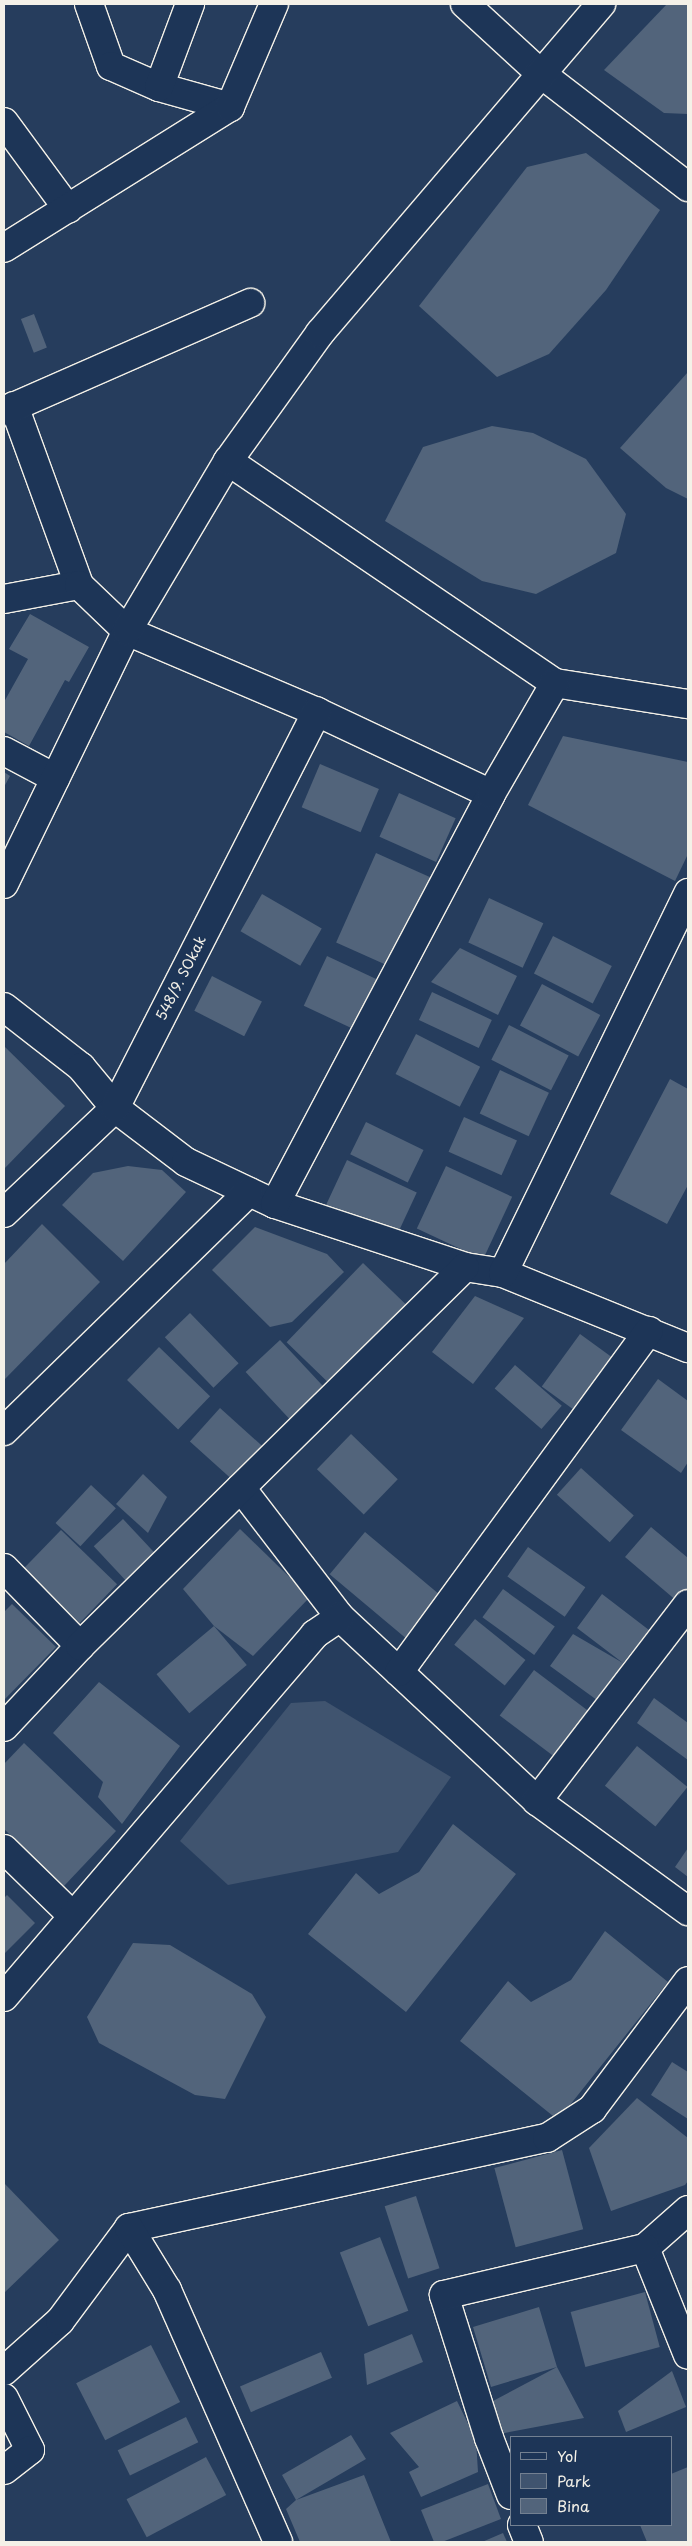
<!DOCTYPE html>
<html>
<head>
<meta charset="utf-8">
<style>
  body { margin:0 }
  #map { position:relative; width:692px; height:2546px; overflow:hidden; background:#263d5d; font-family:"Playpen Sans",sans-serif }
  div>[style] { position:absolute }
  .green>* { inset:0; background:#40546f }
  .building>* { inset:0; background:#52647b; transform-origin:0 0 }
  .roads { filter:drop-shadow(1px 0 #f4f1e8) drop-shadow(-1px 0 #f4f1e8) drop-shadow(0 1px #f4f1e8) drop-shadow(0 -1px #f4f1e8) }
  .minor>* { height:28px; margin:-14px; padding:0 14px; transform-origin:14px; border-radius:14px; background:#1d3557 }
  span { translate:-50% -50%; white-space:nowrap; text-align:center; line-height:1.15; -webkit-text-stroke:4px #1d3557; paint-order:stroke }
  .street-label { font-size:14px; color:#f4f1e8 }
  .frame { position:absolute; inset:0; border:5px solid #f4f1e8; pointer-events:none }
  .legend { position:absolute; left:510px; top:2436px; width:162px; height:90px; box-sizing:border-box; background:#1d3557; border:1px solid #738091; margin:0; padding:6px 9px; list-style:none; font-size:15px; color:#f4f1e8 }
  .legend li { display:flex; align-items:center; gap:10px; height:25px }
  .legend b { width:25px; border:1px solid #738091 }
</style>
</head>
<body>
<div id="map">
  <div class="green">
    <div style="clip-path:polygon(325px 1701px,451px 1777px,398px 1852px,228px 1885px,180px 1841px,291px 1703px)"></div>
  </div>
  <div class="building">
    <div style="clip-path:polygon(667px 4px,688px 4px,688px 114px,664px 113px,604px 70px)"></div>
    <div style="clip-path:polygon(586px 153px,660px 210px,606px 290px,549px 354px,497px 377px,419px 306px,527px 167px)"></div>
    <div style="left:34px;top:314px;width:36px;height:14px;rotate:69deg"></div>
    <div style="clip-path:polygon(688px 372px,688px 499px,666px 488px,620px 448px)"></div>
    <div style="clip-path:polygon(492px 426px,533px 433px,586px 459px,626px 514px,616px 553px,536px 594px,482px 581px,385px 521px,423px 447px)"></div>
    <div style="clip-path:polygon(30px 614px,89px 647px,69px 682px,65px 680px,29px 746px,4px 732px,4px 702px,28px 659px,9px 649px)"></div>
    <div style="clip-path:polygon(563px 736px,688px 762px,688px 854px,675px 881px,528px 805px)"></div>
    <div style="left:320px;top:764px;width:64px;height:47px;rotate:23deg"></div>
    <div style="clip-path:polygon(4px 772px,10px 776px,4px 787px)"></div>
    <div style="left:399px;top:793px;width:62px;height:48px;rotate:24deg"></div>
    <div style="left:376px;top:853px;width:60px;height:98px;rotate:24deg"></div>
    <div style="left:262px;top:894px;width:69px;height:43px;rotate:30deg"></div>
    <div style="left:489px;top:898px;width:60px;height:49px;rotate:25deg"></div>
    <div style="left:553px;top:936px;width:66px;height:42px;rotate:27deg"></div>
    <div style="clip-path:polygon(460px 948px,517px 976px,498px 1015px,431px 982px)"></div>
    <div style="left:327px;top:956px;width:56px;height:55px;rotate:25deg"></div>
    <div style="left:212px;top:976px;width:56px;height:39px;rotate:27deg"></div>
    <div style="left:542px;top:984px;width:66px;height:47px;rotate:28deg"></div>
    <div style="left:432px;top:992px;width:66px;height:31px;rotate:25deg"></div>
    <div style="left:509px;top:1025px;width:67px;height:39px;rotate:27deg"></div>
    <div style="left:416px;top:1034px;width:72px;height:45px;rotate:27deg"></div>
    <div style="clip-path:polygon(4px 1046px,65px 1106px,4px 1169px)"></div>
    <div style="left:500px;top:1070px;width:54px;height:48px;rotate:25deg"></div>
    <div style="clip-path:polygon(670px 1079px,688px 1089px,688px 1185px,667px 1224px,610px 1194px)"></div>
    <div style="left:464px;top:1117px;width:58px;height:38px;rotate:24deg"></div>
    <div style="left:366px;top:1122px;width:64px;height:36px;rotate:26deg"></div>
    <div style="left:347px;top:1160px;width:77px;height:51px;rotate:25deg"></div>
    <div style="clip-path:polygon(128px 1166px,162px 1170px,186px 1192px,123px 1261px,62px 1205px,93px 1173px)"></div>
    <div style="left:446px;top:1166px;width:73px;height:69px;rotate:25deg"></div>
    <div style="clip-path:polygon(42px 1224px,100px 1282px,4px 1380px,4px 1264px)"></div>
    <div style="clip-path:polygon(255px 1227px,327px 1254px,344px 1272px,292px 1322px,270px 1327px,212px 1270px)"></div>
    <div style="left:363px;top:1263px;width:63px;height:110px;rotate:44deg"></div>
    <div style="clip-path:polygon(475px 1296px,524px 1318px,473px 1384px,432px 1352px)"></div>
    <div style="left:190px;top:1313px;width:70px;height:35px;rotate:46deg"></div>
    <div style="left:580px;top:1334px;width:51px;height:65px;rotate:36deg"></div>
    <div style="left:280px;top:1340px;width:64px;height:47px;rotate:47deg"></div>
    <div style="left:159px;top:1347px;width:71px;height:46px;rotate:44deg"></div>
    <div style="left:515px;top:1365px;width:62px;height:31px;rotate:41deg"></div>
    <div style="clip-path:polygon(658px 1379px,688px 1401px,688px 1462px,681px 1473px,621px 1430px)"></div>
    <div style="left:220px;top:1408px;width:62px;height:45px;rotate:42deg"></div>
    <div style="left:351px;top:1434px;width:65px;height:49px;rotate:44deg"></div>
    <div style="left:581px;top:1468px;width:71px;height:36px;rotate:42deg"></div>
    <div style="clip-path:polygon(143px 1474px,167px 1497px,148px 1533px,116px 1504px)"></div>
    <div style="left:91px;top:1485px;width:34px;height:52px;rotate:43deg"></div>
    <div style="left:123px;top:1519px;width:50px;height:40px;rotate:47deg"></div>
    <div style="clip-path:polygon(651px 1527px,688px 1558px,688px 1589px,678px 1602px,625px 1557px)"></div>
    <div style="clip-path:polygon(240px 1529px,310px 1597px,253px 1656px,214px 1626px,183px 1589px)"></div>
    <div style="left:61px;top:1530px;width:78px;height:54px;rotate:44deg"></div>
    <div style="left:365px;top:1532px;width:105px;height:55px;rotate:40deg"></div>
    <div style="left:528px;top:1547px;width:70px;height:36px;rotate:35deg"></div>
    <div style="left:503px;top:1589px;width:64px;height:35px;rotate:36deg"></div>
    <div style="clip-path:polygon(602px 1594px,649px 1630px,623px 1663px,601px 1703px,550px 1666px,573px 1634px,623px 1663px,577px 1628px)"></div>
    <div style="clip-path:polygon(12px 1604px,56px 1647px,4px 1700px,4px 1612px)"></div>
    <div style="left:475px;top:1619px;width:65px;height:33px;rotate:39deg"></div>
    <div style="left:214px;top:1626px;width:51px;height:75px;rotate:50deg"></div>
    <div style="left:534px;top:1670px;width:71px;height:57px;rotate:37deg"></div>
    <div style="clip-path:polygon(99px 1682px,180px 1746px,122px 1824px,98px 1797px,103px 1782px,53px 1733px)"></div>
    <div style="clip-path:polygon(654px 1698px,688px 1723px,688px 1760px,637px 1723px)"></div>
    <div style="clip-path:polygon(24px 1743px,116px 1831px,64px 1886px,4px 1829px,4px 1764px)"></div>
    <div style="left:637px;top:1746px;width:65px;height:51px;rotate:39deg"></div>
    <div style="clip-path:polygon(453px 1824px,516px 1874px,406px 2012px,308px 1934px,356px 1873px,379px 1894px,419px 1872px)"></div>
    <div style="clip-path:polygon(688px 1848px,688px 1877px,675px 1867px)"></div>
    <div style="clip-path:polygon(7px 1895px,35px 1923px,4px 1954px,4px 1898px)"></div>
    <div style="clip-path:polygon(605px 1931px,668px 1982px,558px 2120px,460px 2041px,508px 1981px,531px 2002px,571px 1980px)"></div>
    <div style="clip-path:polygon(133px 1943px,170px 1945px,252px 1994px,266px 2017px,225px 2099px,195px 2095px,99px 2043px,87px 2017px)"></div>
    <div style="clip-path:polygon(672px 2062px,688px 2072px,688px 2119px,651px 2095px)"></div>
    <div style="clip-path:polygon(637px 2098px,688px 2138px,688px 2181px,685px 2185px,611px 2211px,589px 2148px)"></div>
    <div style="left:562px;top:2150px;width:82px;height:70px;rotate:75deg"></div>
    <div style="clip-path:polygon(4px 2183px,59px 2240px,4px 2293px)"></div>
    <div style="left:416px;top:2196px;width:76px;height:33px;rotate:72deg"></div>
    <div style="left:380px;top:2237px;width:79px;height:43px;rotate:69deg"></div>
    <div style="left:645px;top:2292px;width:57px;height:77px;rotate:75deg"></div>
    <div style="clip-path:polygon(539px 2307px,557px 2367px,584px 2418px,499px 2434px,493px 2401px,557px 2367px,491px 2387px,473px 2327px)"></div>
    <div style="clip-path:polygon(412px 2334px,423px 2362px,367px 2385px,364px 2354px)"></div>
    <div style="left:151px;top:2345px;width:64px;height:84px;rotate:63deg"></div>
    <div style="left:321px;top:2352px;width:28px;height:88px;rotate:67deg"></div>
    <div style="clip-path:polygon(672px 2371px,686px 2407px,626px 2432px,618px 2411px)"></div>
    <div style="clip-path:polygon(457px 2401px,476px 2440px,478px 2472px,421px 2497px,409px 2472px,419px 2467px,390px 2433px)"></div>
    <div style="left:186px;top:2417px;width:28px;height:76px;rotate:64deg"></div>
    <div style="clip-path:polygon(351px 2435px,366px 2459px,296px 2500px,364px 2475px,391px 2542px,300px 2542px,286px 2509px,296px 2500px,282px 2475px)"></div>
    <div style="left:206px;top:2457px;width:43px;height:90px;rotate:62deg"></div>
    <div style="clip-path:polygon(688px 2467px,688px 2542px,647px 2542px,640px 2525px,671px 2525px,671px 2474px)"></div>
    <div style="clip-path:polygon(488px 2484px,501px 2519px,442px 2542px,434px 2542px,421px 2510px)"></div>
    <div style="clip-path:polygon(503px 2533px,507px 2542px,482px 2542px)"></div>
  </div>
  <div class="roads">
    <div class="minor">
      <div style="left:89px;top:4px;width:66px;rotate:70.5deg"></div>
      <div style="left:111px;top:66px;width:52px;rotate:23.6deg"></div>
      <div style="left:159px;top:87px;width:74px;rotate:15.7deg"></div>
      <div style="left:465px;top:4px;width:102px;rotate:42.6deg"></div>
      <div style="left:540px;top:73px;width:187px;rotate:37.6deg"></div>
      <div style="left:159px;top:87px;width:89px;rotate:-69.5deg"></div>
      <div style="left:4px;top:122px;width:108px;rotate:53.7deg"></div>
      <div style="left:4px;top:248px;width:266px;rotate:-32deg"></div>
      <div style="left:230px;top:107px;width:112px;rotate:-66.9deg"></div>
      <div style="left:14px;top:406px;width:190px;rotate:70deg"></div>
      <div style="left:4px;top:411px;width:269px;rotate:-23.7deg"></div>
      <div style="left:228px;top:461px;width:395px;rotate:34.2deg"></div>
      <div style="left:555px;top:683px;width:135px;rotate:9deg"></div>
      <div style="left:4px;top:599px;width:76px;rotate:-10.6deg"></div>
      <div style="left:79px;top:585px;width:66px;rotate:43.8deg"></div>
      <div style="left:127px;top:631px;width:207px;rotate:23.1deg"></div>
      <div style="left:317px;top:712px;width:192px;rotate:25.2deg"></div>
      <div style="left:4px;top:751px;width:58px;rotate:27.9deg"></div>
      <div style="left:4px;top:884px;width:281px;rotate:-64.1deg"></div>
      <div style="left:127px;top:631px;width:198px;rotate:-59.3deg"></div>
      <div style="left:228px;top:461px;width:158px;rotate:-54.3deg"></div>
      <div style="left:320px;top:333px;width:433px;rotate:-49.5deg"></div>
      <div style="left:4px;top:1007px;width:98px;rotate:37.9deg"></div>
      <div style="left:81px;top:1067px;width:53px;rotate:50.3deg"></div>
      <div style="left:115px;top:1108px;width:89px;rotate:37.3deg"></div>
      <div style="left:186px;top:1162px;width:98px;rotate:25.3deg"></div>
      <div style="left:275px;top:1204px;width:200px;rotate:18.3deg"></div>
      <div style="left:465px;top:1267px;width:38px;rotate:9deg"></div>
      <div style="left:503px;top:1273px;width:200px;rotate:22.1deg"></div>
      <div style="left:275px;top:1204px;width:463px;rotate:-62.2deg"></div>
      <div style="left:491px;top:794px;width:128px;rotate:-60deg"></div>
      <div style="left:4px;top:1213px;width:153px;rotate:-43.4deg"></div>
      <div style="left:115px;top:1108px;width:445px;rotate:-63deg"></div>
      <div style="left:503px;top:1273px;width:423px;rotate:-64deg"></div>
      <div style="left:4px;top:1431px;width:342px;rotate:-44.3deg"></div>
      <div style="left:241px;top:1488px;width:163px;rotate:52.5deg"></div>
      <div style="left:340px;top:1617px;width:270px;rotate:43deg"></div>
      <div style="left:537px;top:1801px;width:187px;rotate:36.1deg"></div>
      <div style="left:4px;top:1568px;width:109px;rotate:45.7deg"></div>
      <div style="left:399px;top:1672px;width:423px;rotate:-53.8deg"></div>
      <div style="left:4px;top:1727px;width:111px;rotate:-46.8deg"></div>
      <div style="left:80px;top:1646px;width:540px;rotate:-44.55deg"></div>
      <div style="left:537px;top:1801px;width:248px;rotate:-52.5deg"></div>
      <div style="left:4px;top:1849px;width:96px;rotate:44.2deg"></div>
      <div style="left:4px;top:1997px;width:478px;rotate:-49.4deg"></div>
      <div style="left:315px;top:1634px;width:30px;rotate:-34deg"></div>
      <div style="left:688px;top:2210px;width:57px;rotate:138.5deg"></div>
      <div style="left:645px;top:2248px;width:115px;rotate:68.1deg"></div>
      <div style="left:129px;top:2228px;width:428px;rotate:-12.2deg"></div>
      <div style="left:547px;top:2138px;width:54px;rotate:-32.8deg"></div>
      <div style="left:592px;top:2109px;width:160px;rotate:-53.1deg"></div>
      <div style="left:4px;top:2371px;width:75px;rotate:-41.8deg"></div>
      <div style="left:60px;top:2321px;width:116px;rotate:-53.4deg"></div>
      <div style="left:129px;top:2228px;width:73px;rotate:58.5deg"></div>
      <div style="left:167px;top:2290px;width:275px;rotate:66.2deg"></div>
      <div style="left:4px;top:2398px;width:58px;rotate:63.4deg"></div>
      <div style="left:30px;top:2450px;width:33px;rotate:142deg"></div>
      <div style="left:511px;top:2495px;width:61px;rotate:-111.1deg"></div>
      <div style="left:489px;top:2438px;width:150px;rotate:-107.5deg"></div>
      <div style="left:444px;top:2295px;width:206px;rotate:-13.2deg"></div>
      <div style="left:522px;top:2525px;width:18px;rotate:68deg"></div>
    </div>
  </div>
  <div class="street-label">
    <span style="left:181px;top:978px;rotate:-63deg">548/9. SOkak</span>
  </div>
  <div class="frame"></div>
  <ul class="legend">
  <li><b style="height:6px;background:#1d3557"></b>Yol</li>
  <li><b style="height:14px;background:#40546f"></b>Park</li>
  <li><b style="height:14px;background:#52647b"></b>Bina</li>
  </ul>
</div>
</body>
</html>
